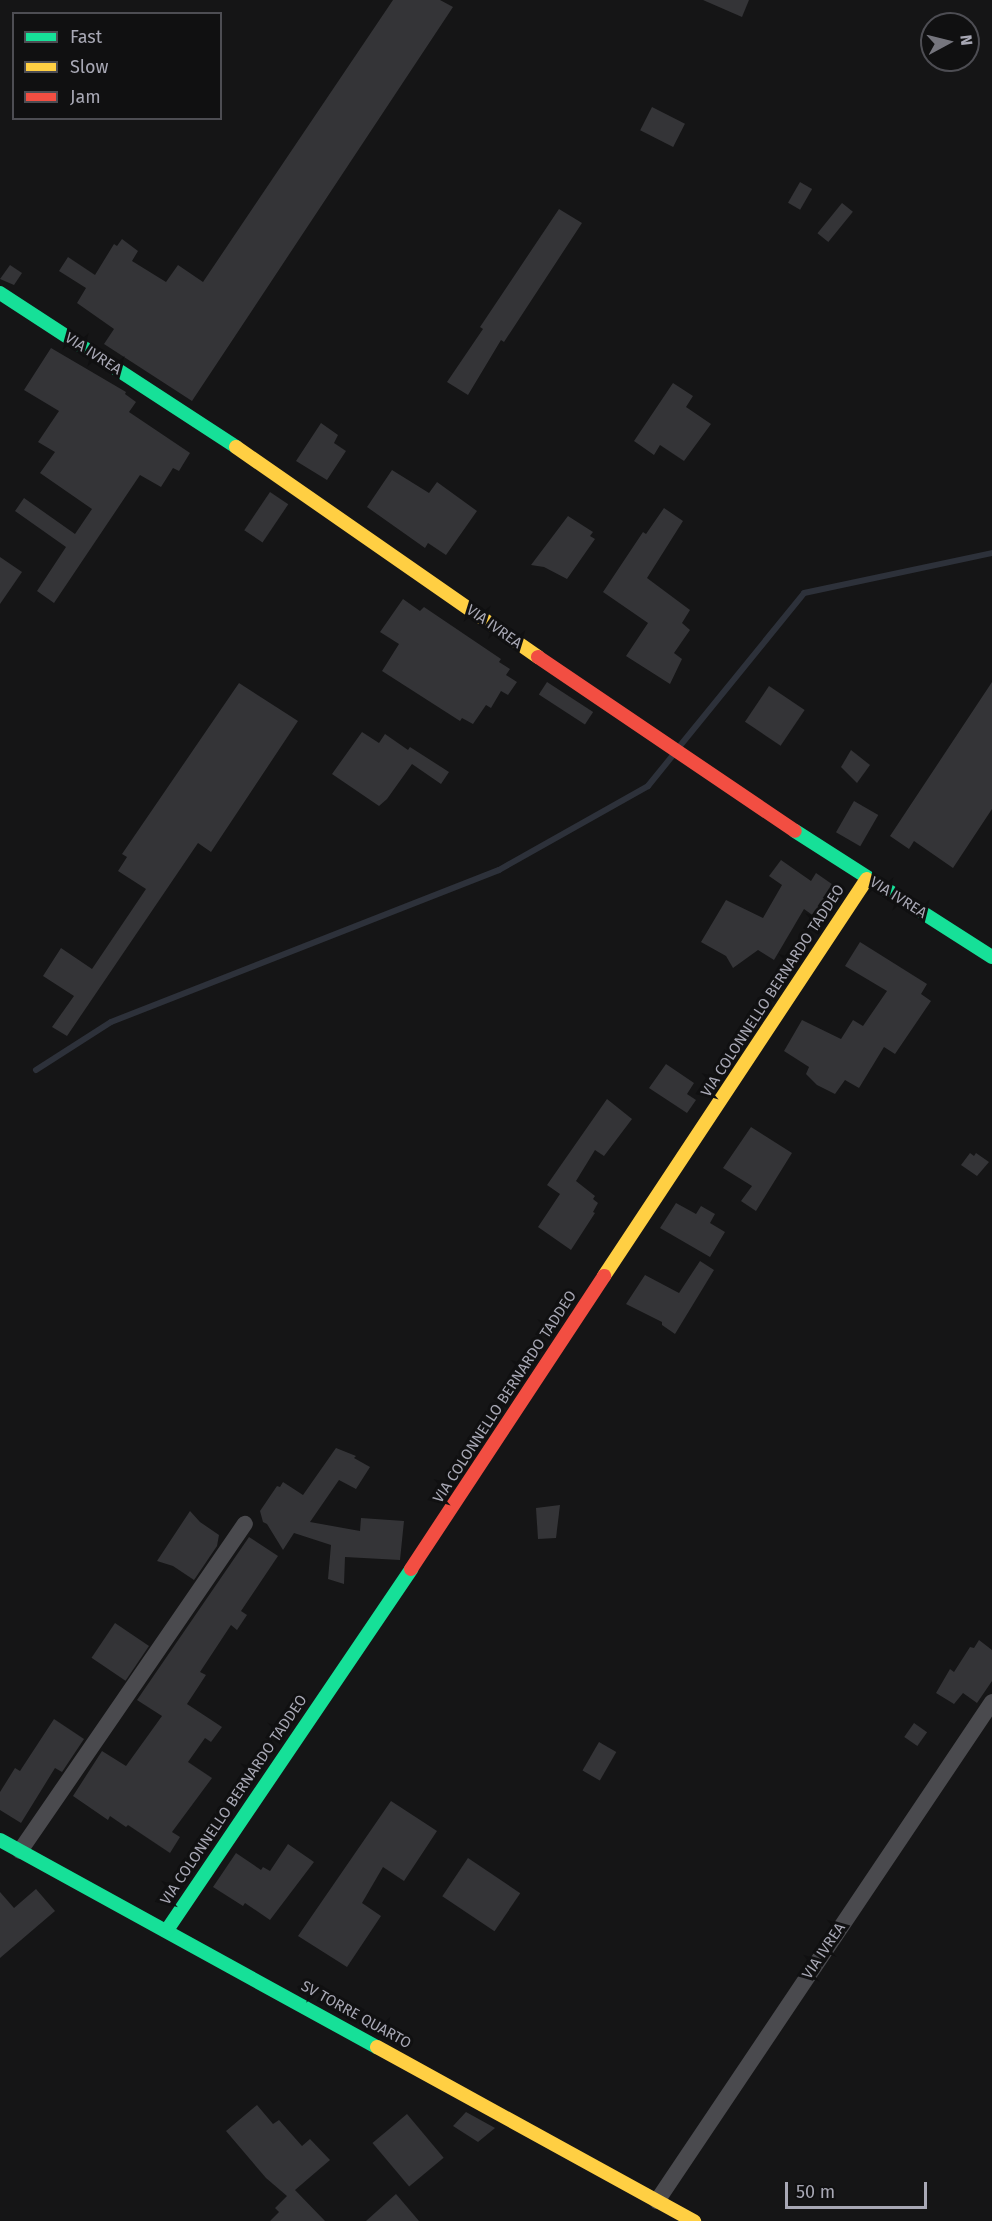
<!DOCTYPE html>
<html>
<head>
<meta charset="utf-8">
<style>
  body { margin:0 }
  #map { position:relative; width:992px; height:2221px; overflow:hidden; background:#151516; font-family:"Fira Sans",sans-serif }
  div>[style] { position:absolute }
  .stream>* { height:6px; margin:-3px; padding:0 3px; transform-origin:3px; border-radius:3px; background:#2d313a }
  .building>* { inset:0; background:#343437; transform-origin:0 0 }
  .street>* { height:16px; margin:-8px; padding:0 8px; transform-origin:8px; border-radius:8px; background:#4a4a4e }
  .fast>* { height:14px; margin:-7px; padding:0 7px; transform-origin:7px; border-radius:7px; background:#16e098 }
  .slow>* { height:14px; margin:-7px; padding:0 7px; transform-origin:7px; border-radius:7px; background:#ffcf43 }
  .jam>* { height:14px; margin:-7px; padding:0 7px; transform-origin:7px; border-radius:7px; background:#f24e42 }
  span { translate:-50% -50%; white-space:nowrap; text-align:center; line-height:1.15; -webkit-text-stroke:6px #101011; paint-order:stroke }
  .street-label { font-size:15px; color:#a8a8b5 }
  .legend { position:absolute; left:12px; top:12px; width:210px; height:108px; box-sizing:border-box; background:#101011; border:2px solid #4d4d53; margin:0; padding:8px 10px; list-style:none; font-size:18px; color:#a8a8b5 }
  .legend li { display:flex; align-items:center; gap:12px; height:30px }
  .legend b { width:30px; border:2px solid #4d4d53 }
  .north { position:absolute; left:920px; top:12px; width:60px; height:60px; box-sizing:border-box; background:#101011; border:2px solid #4d4d53; border-radius:50%; rotate:83deg; font-size:16px; font-weight:700; line-height:24px; text-align:center; color:#a8a8b5 }
  .north::after { content:''; display:block; margin:auto; width:21px; height:27px; background:#75757d; clip-path:polygon(50% 0,100% 100%,50% 72%,0 100%) }
  .scale { position:absolute; left:785px; top:2182px; width:142px; height:27px; box-sizing:border-box; border:3px solid #a8a8b5; border-top:0; padding-left:8px; font-size:18px; line-height:21px; white-space:nowrap; color:#a8a8b5; -webkit-text-stroke:4px #101011; paint-order:stroke }
</style>
</head>
<body>
<div id="map">
  <div class="stream">
    <div style="left:679px;top:747px;width:198px;rotate:-50.9deg"></div>
    <div style="left:804px;top:593px;width:192px;rotate:-12deg"></div>
    <div style="left:36px;top:1070px;width:89px;rotate:-32.6deg"></div>
    <div style="left:111px;top:1022px;width:417px;rotate:-21.4deg"></div>
    <div style="left:499px;top:870px;width:171px;rotate:-29.4deg"></div>
    <div style="left:648px;top:786px;width:40px;rotate:-51deg"></div>
  </div>
  <div class="building">
    <div style="clip-path:polygon(393px 0,440px 0,453px 7px,192px 401px,104px 344px,114px 329px,77px 303px,86px 288px,59px 271px,68px 257px,95px 275px,114px 244px,117px 246px,122px 239px,138px 251px,132px 261px,166px 282px,178px 265px,203px 282px)"></div>
    <div style="clip-path:polygon(703px 0,749px 0,742px 17px)"></div>
    <div style="left:652px;top:107px;width:37px;height:26px;rotate:27deg"></div>
    <div style="left:800px;top:182px;width:14px;height:24px;rotate:30deg"></div>
    <div style="left:842px;top:203px;width:14px;height:39px;rotate:39deg"></div>
    <div style="clip-path:polygon(559px 209px,582px 223px,504px 342px,501px 340px,468px 395px,447px 382px,483px 329px,480px 327px)"></div>
    <div style="clip-path:polygon(10px 265px,22px 273px,14px 285px,0 279px)"></div>
    <div style="clip-path:polygon(51px 348px,126px 392px,125px 394px,136px 402px,129px 412px,190px 453px,179px 471px,173px 468px,161px 487px,140px 475px,54px 603px,37px 591px,66px 547px,15px 511px,24px 498px,75px 534px,92px 509px,40px 473px,55px 452px,38px 442px,59px 411px,24px 390px)"></div>
    <div style="clip-path:polygon(673px 383px,693px 396px,686px 407px,711px 424px,684px 461px,660px 445px,654px 455px,634px 441px)"></div>
    <div style="clip-path:polygon(321px 423px,338px 435px,334px 443px,346px 451px,327px 480px,296px 461px)"></div>
    <div style="clip-path:polygon(392px 470px,429px 493px,437px 482px,477px 511px,446px 555px,428px 543px,425px 548px,367px 507px)"></div>
    <div style="left:270px;top:492px;width:22px;height:46px;rotate:34deg"></div>
    <div style="clip-path:polygon(664px 508px,683px 521px,647px 578px,690px 610px,682px 623px,690px 630px,674px 653px,682px 659px,670px 684px,626px 656px,648px 623px,603px 592px,643px 532px,646px 534px)"></div>
    <div style="clip-path:polygon(568px 516px,593px 532px,590px 536px,595px 539px,567px 579px,544px 567px,531px 565px)"></div>
    <div style="clip-path:polygon(0 557px,22px 572px,0 604px)"></div>
    <div style="clip-path:polygon(403px 599px,420px 611px,424px 607px,501px 659px,499px 662px,510px 669px,506px 675px,517px 682px,508px 695px,501px 691px,491px 708px,486px 705px,473px 724px,462px 718px,460px 721px,382px 671px,399px 644px,380px 632px)"></div>
    <div style="left:547px;top:682px;width:55px;height:15px;rotate:33deg"></div>
    <div style="clip-path:polygon(992px 682px,992px 809px,953px 868px,914px 841px,909px 849px,890px 836px)"></div>
    <div style="clip-path:polygon(239px 683px,298px 721px,211px 852px,198px 843px,67px 1036px,52px 1027px,74px 996px,43px 976px,61px 948px,92px 969px,146px 889px,118px 871px,127px 857px,122px 854px)"></div>
    <div style="left:769px;top:686px;width:43px;height:43px;rotate:34deg"></div>
    <div style="clip-path:polygon(362px 732px,379px 743px,385px 734px,408px 750px,410px 747px,449px 772px,441px 784px,412px 764px,387px 799px,379px 806px,332px 774px)"></div>
    <div style="clip-path:polygon(851px 750px,870px 765px,857px 783px,841px 767px)"></div>
    <div style="left:854px;top:801px;width:28px;height:36px;rotate:30deg"></div>
    <div style="clip-path:polygon(781px 860px,811px 881px,816px 873px,839px 889px,818px 919px,804px 909px,774px 960px,758px 950px,733px 968px,726px 956px,701px 942px,726px 900px,763px 918px,782px 885px,769px 876px)"></div>
    <div style="clip-path:polygon(860px 942px,927px 984px,921px 994px,931px 1001px,895px 1054px,884px 1047px,859px 1088px,845px 1080px,835px 1094px,817px 1085px,806px 1074px,809px 1067px,784px 1051px,802px 1020px,841px 1039px,853px 1020px,863px 1026px,887px 991px,845px 966px)"></div>
    <div style="clip-path:polygon(666px 1064px,694px 1083px,687px 1094px,696px 1100px,687px 1113px,649px 1088px)"></div>
    <div style="clip-path:polygon(607px 1099px,632px 1119px,604px 1156px,595px 1150px,576px 1181px,595px 1196px,593px 1199px,598px 1203px,593px 1212px,595px 1213px,571px 1250px,538px 1227px,560px 1194px,547px 1185px)"></div>
    <div style="clip-path:polygon(751px 1127px,792px 1153px,756px 1211px,741px 1201px,752px 1186px,723px 1168px)"></div>
    <div style="clip-path:polygon(970px 1153px,974px 1156px,976px 1153px,989px 1162px,977px 1176px,961px 1165px)"></div>
    <div style="clip-path:polygon(676px 1203px,696px 1214px,701px 1206px,715px 1214px,710px 1223px,725px 1232px,710px 1257px,660px 1228px)"></div>
    <div style="clip-path:polygon(700px 1261px,714px 1270px,675px 1334px,662px 1325px,662px 1322px,626px 1304px,645px 1275px,679px 1293px)"></div>
    <div style="clip-path:polygon(336px 1448px,356px 1456px,354px 1458px,370px 1467px,356px 1489px,339px 1480px,310px 1522px,360px 1531px,361px 1518px,404px 1521px,400px 1560px,345px 1557px,344px 1584px,328px 1579px,331px 1545px,294px 1533px,283px 1550px,267px 1524px,263px 1522px,260px 1511px,277px 1486px,280px 1487px,283px 1482px,303px 1495px)"></div>
    <div style="clip-path:polygon(560px 1505px,556px 1538px,538px 1539px,536px 1508px)"></div>
    <div style="clip-path:polygon(190px 1511px,200px 1522px,219px 1535px,217px 1546px,194px 1580px,173px 1566px,157px 1561px)"></div>
    <div style="clip-path:polygon(249px 1537px,278px 1556px,241px 1611px,247px 1615px,237px 1630px,231px 1625px,200px 1672px,206px 1675px,187px 1704px,222px 1727px,211px 1742px,205px 1738px,188px 1762px,212px 1778px,172px 1832px,180px 1837px,170px 1853px,128px 1825px,126px 1827px,110px 1816px,108px 1820px,73px 1796px,102px 1751px,126px 1766px,162px 1716px,137px 1700px)"></div>
    <div style="left:115px;top:1623px;width:41px;height:42px;rotate:34deg"></div>
    <div style="clip-path:polygon(979px 1640px,992px 1650px,992px 1681px,977px 1703px,963px 1693px,954px 1704px,936px 1693px,950px 1669px,954px 1672px,970px 1647px,974px 1648px)"></div>
    <div style="clip-path:polygon(54px 1719px,84px 1739px,62px 1772px,55px 1768px,21px 1823px,0 1810px,0 1792px,15px 1768px,20px 1771px)"></div>
    <div style="left:914px;top:1723px;width:16px;height:17px;rotate:35deg"></div>
    <div style="left:599px;top:1742px;width:20px;height:33px;rotate:30deg"></div>
    <div style="clip-path:polygon(391px 1801px,437px 1831px,404px 1881px,383px 1867px,362px 1903px,381px 1916px,347px 1967px,298px 1936px)"></div>
    <div style="clip-path:polygon(288px 1844px,314px 1862px,270px 1920px,245px 1903px,243px 1906px,213px 1887px,236px 1853px,261px 1870px,263px 1867px,270px 1871px)"></div>
    <div style="left:468px;top:1858px;width:63px;height:46px;rotate:34deg"></div>
    <div style="clip-path:polygon(36px 1889px,55px 1911px,0 1958px,0 1892px,14px 1908px)"></div>
    <div style="clip-path:polygon(257px 2105px,273px 2124px,279px 2120px,302px 2146px,310px 2139px,330px 2160px,295px 2190px,325px 2221px,270px 2221px,279px 2212px,275px 2208px,287px 2196px,266px 2178px,226px 2131px)"></div>
    <div style="clip-path:polygon(466px 2112px,495px 2128px,478px 2142px,453px 2126px)"></div>
    <div style="left:407px;top:2114px;width:57px;height:45px;rotate:50deg"></div>
    <div style="clip-path:polygon(396px 2194px,419px 2221px,366px 2221px)"></div>
  </div>
  <div class="street">
    <div style="left:20px;top:1851px;width:397px;rotate:-55.5deg"></div>
    <div style="left:657px;top:2201px;width:601px;rotate:-56.12deg"></div>
  </div>
  <div class="fast">
    <div style="left:0;top:293px;width:282px;rotate:33.1deg"></div>
    <div style="left:795px;top:831px;width:234px;rotate:32.6deg"></div>
    <div style="left:0;top:1840px;width:430px;rotate:28.8deg"></div>
    <div style="left:167px;top:1930px;width:436px;rotate:-55.9deg"></div>
  </div>
  <div class="slow">
    <div style="left:236px;top:447px;width:368px;rotate:34.8deg"></div>
    <div style="left:604px;top:1276px;width:476px;rotate:-56.5deg"></div>
    <div style="left:377px;top:2047px;width:362px;rotate:28.8deg"></div>
  </div>
  <div class="jam">
    <div style="left:538px;top:657px;width:310px;rotate:34.1deg"></div>
    <div style="left:411px;top:1569px;width:351px;rotate:-56.6deg"></div>
  </div>
  <div class="street-label">
    <span style="left:93px;top:354px;rotate:33deg">VIA IVREA</span>
    <span style="left:494px;top:627px;rotate:35deg">VIA IVREA</span>
    <span style="left:898px;top:898px;rotate:32deg">VIA IVREA</span>
    <span style="left:773px;top:991px;rotate:-57deg">VIA COLONNELLO BERNARDO TADDEO</span>
    <span style="left:505px;top:1397px;rotate:-57deg">VIA COLONNELLO BERNARDO TADDEO</span>
    <span style="left:234px;top:1800px;rotate:-56deg">VIA COLONNELLO BERNARDO TADDEO</span>
    <span style="left:824px;top:1951px;rotate:-56deg">VIA IVREA</span>
    <span style="left:356px;top:2015px;rotate:29deg">SV TORRE QUARTO</span>
  </div>
  <ul class="legend">
  <li><b style="height:8px;background:#16e098"></b>Fast</li>
  <li><b style="height:8px;background:#ffcf43"></b>Slow</li>
  <li><b style="height:8px;background:#f24e42"></b>Jam</li>
  </ul>
  <div class="north">N</div>
  <div class="scale">50 m</div>
</div>
</body>
</html>
